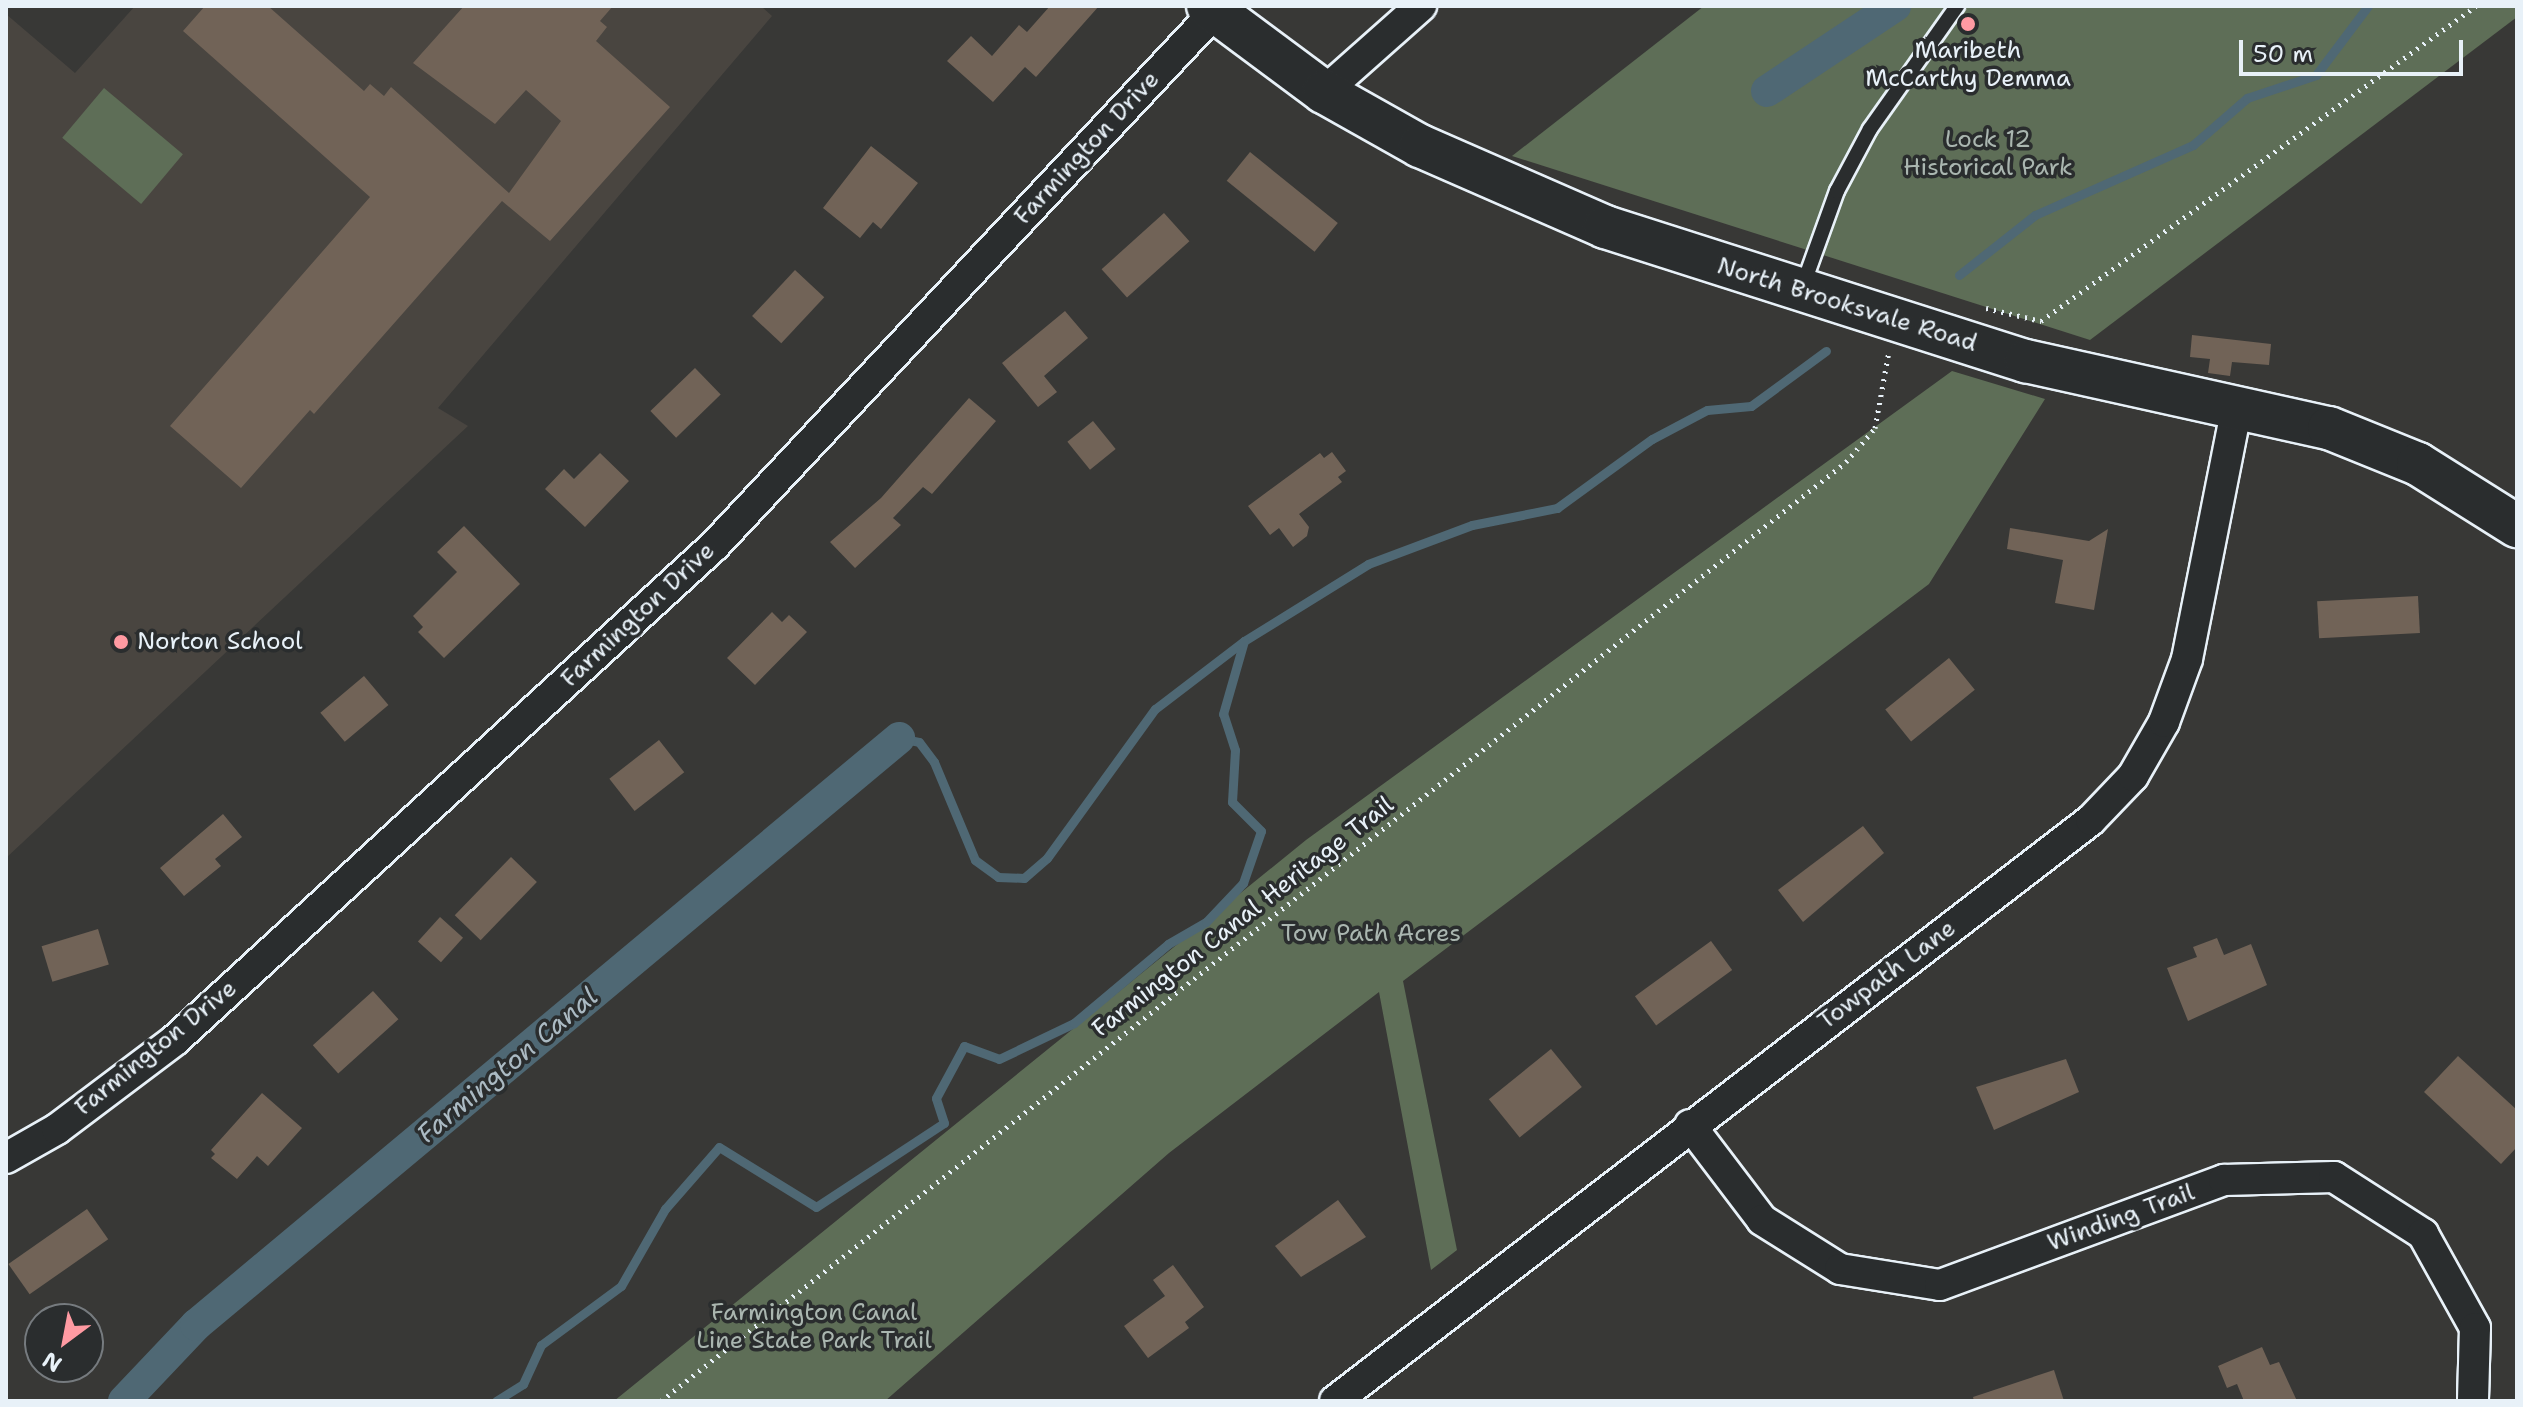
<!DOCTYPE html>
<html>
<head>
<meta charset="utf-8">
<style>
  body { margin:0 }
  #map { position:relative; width:2523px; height:1407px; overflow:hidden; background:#383836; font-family:"Shantell Sans",sans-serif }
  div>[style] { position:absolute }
  .built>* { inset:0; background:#494540 }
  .green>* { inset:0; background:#5e6e57; transform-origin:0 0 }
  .stream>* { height:9px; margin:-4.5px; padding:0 4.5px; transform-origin:4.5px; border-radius:4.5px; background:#4f6874 }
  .canal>* { height:32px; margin:-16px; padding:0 16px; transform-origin:16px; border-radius:16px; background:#4f6874 }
  .building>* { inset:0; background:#716357; transform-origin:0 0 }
  .path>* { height:5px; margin-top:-2.5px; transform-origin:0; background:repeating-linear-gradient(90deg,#e8f1f8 0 2px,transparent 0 8px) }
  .roads { filter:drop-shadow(2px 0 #e8f1f8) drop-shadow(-2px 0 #e8f1f8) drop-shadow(0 2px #e8f1f8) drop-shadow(0 -2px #e8f1f8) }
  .lane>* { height:14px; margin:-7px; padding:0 7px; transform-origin:7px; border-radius:7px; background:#2a2d2e }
  .street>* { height:30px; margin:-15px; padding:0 15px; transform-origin:15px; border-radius:15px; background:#2a2d2e }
  .secondary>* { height:42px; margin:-21px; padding:0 21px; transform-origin:21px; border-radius:21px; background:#2a2d2e }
  .dots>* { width:22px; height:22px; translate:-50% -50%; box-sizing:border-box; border:4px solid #2a2d2e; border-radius:50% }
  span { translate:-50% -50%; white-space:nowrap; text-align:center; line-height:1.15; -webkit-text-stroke:7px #2a2d2e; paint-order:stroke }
  .poi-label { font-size:24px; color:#e8f1f8 }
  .left { translate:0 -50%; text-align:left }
  .park-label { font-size:24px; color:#aab6b0 }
  .street-label { font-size:24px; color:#e8f1f8 }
  .water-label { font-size:26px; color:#abbac3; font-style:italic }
  .frame { position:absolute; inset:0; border:8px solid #e8f1f8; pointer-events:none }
  .north { position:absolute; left:24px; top:1303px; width:80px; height:80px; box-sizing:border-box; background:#2a2d2e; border:2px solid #767b7f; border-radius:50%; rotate:212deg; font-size:22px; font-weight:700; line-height:32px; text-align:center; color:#e8f1f8 }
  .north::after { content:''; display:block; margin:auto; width:28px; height:36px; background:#ff9aa2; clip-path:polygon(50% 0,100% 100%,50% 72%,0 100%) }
  .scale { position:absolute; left:2239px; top:40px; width:224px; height:36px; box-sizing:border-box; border:4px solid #e8f1f8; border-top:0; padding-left:10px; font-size:24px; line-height:28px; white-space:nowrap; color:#e8f1f8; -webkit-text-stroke:6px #2a2d2e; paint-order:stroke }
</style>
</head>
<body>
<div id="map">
  <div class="built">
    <div style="clip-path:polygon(135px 6px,761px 6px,772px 16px,438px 408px,468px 426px,6px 858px,6px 14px,75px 73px)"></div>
  </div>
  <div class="green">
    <div style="clip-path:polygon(1704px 6px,2517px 6px,2517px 17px,2090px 340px,1512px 156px)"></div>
    <div style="left:104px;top:88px;width:103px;height:65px;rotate:40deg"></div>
    <div style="clip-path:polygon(1952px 371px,2045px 399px,1929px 584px,1403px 981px,1457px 1250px,1431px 1270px,1379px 992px,1169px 1153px,885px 1401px,614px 1401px,1306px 840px)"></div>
  </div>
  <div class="stream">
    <div style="left:1959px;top:275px;width:97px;rotate:-38.3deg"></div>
    <div style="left:2035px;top:215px;width:173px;rotate:-23.9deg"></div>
    <div style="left:2193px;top:145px;width:72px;rotate:-41deg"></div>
    <div style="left:2247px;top:98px;width:73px;rotate:-18.4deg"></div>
    <div style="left:2316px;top:75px;width:86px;rotate:-53deg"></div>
    <div style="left:899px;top:738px;width:20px;rotate:11deg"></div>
    <div style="left:919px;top:742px;width:25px;rotate:53deg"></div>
    <div style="left:934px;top:762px;width:106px;rotate:67.3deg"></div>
    <div style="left:975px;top:860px;width:29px;rotate:36deg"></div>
    <div style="left:998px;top:877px;width:26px;rotate:2deg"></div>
    <div style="left:1024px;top:878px;width:30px;rotate:-41deg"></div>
    <div style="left:1047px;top:858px;width:184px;rotate:-54.1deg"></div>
    <div style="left:1155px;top:709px;width:112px;rotate:-37.4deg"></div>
    <div style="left:1244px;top:641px;width:146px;rotate:-31.8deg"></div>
    <div style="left:1368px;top:564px;width:111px;rotate:-20.6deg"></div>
    <div style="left:1472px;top:525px;width:87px;rotate:-11.3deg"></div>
    <div style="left:1557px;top:508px;width:117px;rotate:-36deg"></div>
    <div style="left:1652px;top:439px;width:62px;rotate:-27.8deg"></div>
    <div style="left:1707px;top:410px;width:44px;rotate:-5.2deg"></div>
    <div style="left:1751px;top:406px;width:93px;rotate:-36.3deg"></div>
    <div style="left:496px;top:1401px;width:32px;rotate:-32deg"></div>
    <div style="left:523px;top:1384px;width:43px;rotate:-65.2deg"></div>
    <div style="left:541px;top:1345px;width:99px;rotate:-36.4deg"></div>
    <div style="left:621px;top:1286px;width:89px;rotate:-60.3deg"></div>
    <div style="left:665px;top:1209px;width:82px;rotate:-48.9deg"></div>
    <div style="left:719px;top:1147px;width:114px;rotate:31.7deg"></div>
    <div style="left:816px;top:1207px;width:153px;rotate:-33.3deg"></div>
    <div style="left:944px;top:1123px;width:26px;rotate:-108deg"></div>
    <div style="left:936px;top:1098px;width:59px;rotate:-61.7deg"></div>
    <div style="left:964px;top:1046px;width:37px;rotate:20deg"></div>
    <div style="left:999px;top:1059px;width:83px;rotate:-25.6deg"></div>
    <div style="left:1074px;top:1023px;width:123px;rotate:-40deg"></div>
    <div style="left:1168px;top:944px;width:44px;rotate:-30.1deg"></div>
    <div style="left:1206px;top:922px;width:54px;rotate:-46.5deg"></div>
    <div style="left:1243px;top:883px;width:55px;rotate:-70.9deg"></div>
    <div style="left:1261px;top:831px;width:41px;rotate:-135deg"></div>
    <div style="left:1232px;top:802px;width:52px;rotate:-86.7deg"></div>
    <div style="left:1235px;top:750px;width:38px;rotate:-108deg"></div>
    <div style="left:1223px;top:714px;width:76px;rotate:-74deg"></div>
  </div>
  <div class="canal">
    <div style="left:1767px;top:91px;width:154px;rotate:-33.6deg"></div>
    <div style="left:124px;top:1401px;width:105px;rotate:-46.5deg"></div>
    <div style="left:196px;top:1325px;width:916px;rotate:-39.86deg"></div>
  </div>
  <div class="building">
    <div style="clip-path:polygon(205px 6px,268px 6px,364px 91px,370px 84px,384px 96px,391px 87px,509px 193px,561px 121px,526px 90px,495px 124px,413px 63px,464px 6px,613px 6px,600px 21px,607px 27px,596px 41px,670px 107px,550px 241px,502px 201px,314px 414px,310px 410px,241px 488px,170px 426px,370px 197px,183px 31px)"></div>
    <div style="clip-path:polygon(1050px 6px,1099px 6px,1036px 77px,1025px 67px,993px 102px,947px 61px,971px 36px,992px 56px,1019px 25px,1027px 32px)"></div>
    <div style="clip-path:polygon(871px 146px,918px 183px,881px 229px,873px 222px,860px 238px,823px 208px)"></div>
    <div style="left:1250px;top:152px;width:113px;height:37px;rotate:39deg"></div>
    <div style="left:1164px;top:213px;width:38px;height:84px;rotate:48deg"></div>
    <div style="left:795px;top:270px;width:40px;height:63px;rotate:43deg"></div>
    <div style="clip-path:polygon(1065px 311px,1088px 338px,1044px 376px,1057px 392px,1038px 407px,1002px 363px)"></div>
    <div style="clip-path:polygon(2192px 335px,2271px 344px,2269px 365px,2232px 362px,2230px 376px,2208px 373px,2210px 359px,2190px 357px)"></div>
    <div style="left:695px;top:368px;width:37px;height:62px;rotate:46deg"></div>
    <div style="clip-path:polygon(969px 398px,996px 421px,932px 494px,923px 487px,893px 518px,901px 525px,855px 568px,830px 542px,881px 498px)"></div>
    <div style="left:1093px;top:421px;width:36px;height:33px;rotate:51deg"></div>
    <div style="clip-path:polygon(1332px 452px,1346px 471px,1338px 477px,1342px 482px,1299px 514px,1309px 527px,1307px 536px,1293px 547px,1279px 528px,1270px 535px,1248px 506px,1320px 453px,1324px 458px)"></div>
    <div style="clip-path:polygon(600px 453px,629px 481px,585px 527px,545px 489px,564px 469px,574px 479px)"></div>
    <div style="clip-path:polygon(464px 526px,520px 584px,444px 658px,418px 632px,423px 627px,413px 616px,457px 572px,437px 552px)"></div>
    <div style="clip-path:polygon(2010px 528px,2089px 541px,2108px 529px,2094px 610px,2055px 603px,2063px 560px,2007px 549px)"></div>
    <div style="left:2418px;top:596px;width:37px;height:101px;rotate:87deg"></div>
    <div style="clip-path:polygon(772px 612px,782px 622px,789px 615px,807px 632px,755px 685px,727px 658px)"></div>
    <div style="left:1949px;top:658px;width:41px;height:82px;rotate:51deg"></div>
    <div style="left:364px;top:676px;width:38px;height:57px;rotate:50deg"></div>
    <div style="left:659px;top:740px;width:41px;height:63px;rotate:52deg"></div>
    <div style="clip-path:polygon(223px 814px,242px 837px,215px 859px,221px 866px,184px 896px,160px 868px)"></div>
    <div style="clip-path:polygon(1863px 826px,1884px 853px,1803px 922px,1778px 890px)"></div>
    <div style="left:511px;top:857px;width:36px;height:81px;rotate:44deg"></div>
    <div style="left:440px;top:917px;width:31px;height:33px;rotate:42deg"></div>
    <div style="left:98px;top:929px;width:37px;height:59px;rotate:73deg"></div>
    <div style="clip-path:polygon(2217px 938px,2224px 955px,2251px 944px,2267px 985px,2188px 1021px,2167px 968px,2197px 957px,2193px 947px)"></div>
    <div style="left:1711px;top:941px;width:36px;height:94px;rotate:54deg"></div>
    <div style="left:373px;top:991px;width:38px;height:81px;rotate:48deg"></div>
    <div style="left:1551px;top:1049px;width:49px;height:80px;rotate:51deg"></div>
    <div style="clip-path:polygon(2458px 1056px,2517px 1110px,2517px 1147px,2501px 1164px,2424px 1092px)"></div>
    <div style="clip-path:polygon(2066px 1059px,2079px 1092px,1994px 1130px,1976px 1087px)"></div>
    <div style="clip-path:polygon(262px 1093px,302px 1128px,268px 1166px,257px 1156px,237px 1179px,211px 1158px,215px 1154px,211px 1150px)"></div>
    <div style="clip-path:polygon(1338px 1200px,1366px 1237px,1301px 1277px,1275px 1246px)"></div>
    <div style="left:87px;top:1209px;width:37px;height:96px;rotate:55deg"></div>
    <div style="clip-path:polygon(1173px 1265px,1204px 1307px,1185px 1322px,1189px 1328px,1148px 1358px,1124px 1326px,1165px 1296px,1153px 1280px)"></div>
    <div style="clip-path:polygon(2262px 1347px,2270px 1365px,2279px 1362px,2297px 1401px,2244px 1401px,2237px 1384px,2227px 1388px,2218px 1366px)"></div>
    <div style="clip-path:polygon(2054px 1370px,2064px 1401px,1974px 1401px,1973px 1397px)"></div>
  </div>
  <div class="path">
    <div style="left:1986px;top:308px;width:57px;rotate:13.3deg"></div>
    <div style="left:2041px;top:321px;width:537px;rotate:-35.91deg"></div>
    <div style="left:661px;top:1401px;width:1512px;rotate:-38.39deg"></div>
    <div style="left:1846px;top:462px;width:45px;rotate:-49.5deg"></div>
    <div style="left:1875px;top:428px;width:78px;rotate:-79.7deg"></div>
  </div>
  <div class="roads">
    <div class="lane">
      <div style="left:1802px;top:288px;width:103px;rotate:-70.2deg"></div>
      <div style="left:1837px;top:191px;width:70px;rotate:-62deg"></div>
      <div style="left:1870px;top:129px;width:151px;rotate:-54.7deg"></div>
    </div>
    <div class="street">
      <div style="left:1324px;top:92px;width:130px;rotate:-41.6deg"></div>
      <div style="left:1690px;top:1125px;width:119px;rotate:52.8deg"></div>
      <div style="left:1762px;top:1220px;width:92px;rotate:32.1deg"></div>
      <div style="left:1840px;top:1269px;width:101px;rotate:9.1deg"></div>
      <div style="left:1940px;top:1285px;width:303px;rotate:-20.3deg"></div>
      <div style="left:2224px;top:1180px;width:110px;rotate:-1.6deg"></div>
      <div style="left:2334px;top:1177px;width:106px;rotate:32.6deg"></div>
      <div style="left:2423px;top:1234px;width:107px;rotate:61deg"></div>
      <div style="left:2475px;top:1328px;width:73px;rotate:91.6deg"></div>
      <div style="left:6px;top:1158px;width:59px;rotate:-29.6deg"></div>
      <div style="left:57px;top:1129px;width:148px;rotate:-37deg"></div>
      <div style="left:175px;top:1040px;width:731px;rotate:-42.51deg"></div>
      <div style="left:714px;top:546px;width:732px;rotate:-46.83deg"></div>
      <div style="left:1335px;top:1401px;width:953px;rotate:-37.54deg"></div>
      <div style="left:2091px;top:820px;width:61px;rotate:-46.3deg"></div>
      <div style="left:2133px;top:776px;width:62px;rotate:-60.1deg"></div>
      <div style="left:2164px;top:722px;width:67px;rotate:-69.9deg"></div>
      <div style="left:2187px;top:659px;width:253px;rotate:-78.8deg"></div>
    </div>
    <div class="secondary">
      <div style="left:1208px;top:6px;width:144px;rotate:36.6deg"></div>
      <div style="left:1324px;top:92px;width:110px;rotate:29.4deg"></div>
      <div style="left:1420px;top:146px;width:202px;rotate:23.6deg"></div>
      <div style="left:1605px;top:227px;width:442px;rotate:17.7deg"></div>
      <div style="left:2026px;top:361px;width:310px;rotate:12.5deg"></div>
      <div style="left:2329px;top:428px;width:96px;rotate:22deg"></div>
      <div style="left:2418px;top:464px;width:117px;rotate:32.1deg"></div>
    </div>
  </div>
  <div class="dots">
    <div style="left:1968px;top:24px;background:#ff9aa2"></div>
    <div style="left:121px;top:642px;background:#ff9aa2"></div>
  </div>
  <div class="poi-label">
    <span style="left:1968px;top:65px">Maribeth<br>McCarthy Demma</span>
    <span class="left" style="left:137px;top:642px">Norton School</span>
  </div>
  <div class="park-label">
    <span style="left:1988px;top:154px">Lock 12<br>Historical Park</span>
    <span style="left:1371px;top:934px">Tow Path Acres</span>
    <span style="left:814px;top:1327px">Farmington Canal<br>Line State Park Trail</span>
  </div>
  <div class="street-label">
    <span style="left:1087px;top:148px;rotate:-47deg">Farmington Drive</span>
    <span style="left:1847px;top:305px;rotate:17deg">North Brooksvale Road</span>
    <span style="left:638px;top:615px;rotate:-43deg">Farmington Drive</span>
    <span style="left:1243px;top:917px;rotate:-38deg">Farmington Canal Heritage Trail</span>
    <span style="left:1887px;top:975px;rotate:-37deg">Towpath Lane</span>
    <span style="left:156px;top:1048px;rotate:-39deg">Farmington Drive</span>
    <span style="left:2121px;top:1218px;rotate:-20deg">Winding Trail</span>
  </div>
  <div class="water-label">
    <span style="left:507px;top:1065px;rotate:-40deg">Farmington Canal</span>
  </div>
  <div class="frame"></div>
  <div class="north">N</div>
  <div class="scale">50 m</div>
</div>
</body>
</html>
